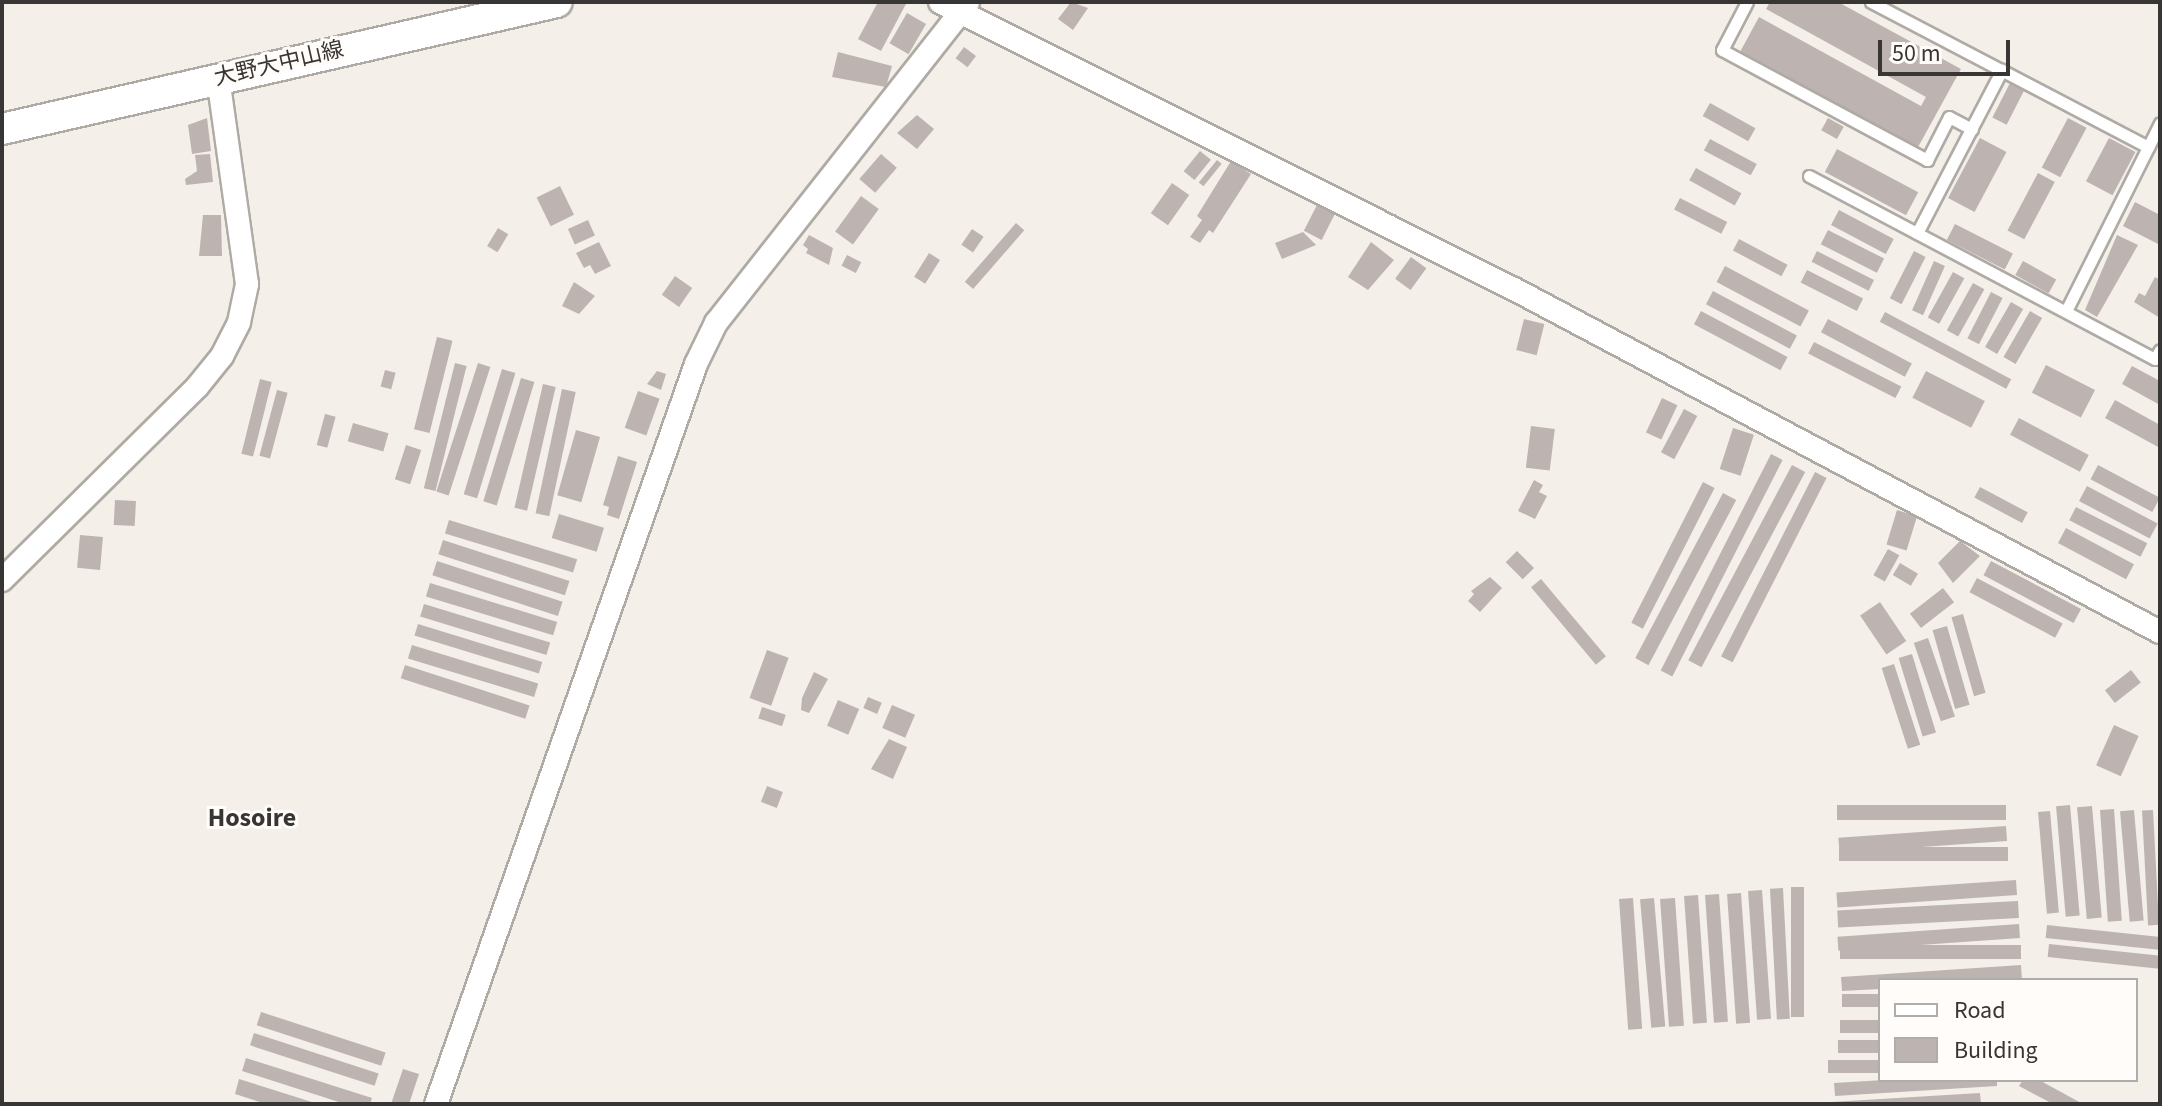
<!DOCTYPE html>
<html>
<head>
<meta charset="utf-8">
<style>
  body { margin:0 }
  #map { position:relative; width:2162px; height:1106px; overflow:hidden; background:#f4efe9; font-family:"Source Sans 3","Noto Sans JP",sans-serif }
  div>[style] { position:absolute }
  .building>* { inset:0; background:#bdb4b2; transform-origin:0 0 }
  .roads { filter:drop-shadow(2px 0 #afaaa4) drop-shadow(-2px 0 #afaaa4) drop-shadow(0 2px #afaaa4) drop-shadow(0 -2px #afaaa4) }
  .lane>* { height:11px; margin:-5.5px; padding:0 5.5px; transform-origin:5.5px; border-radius:5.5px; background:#fff }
  .street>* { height:22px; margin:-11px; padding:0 11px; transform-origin:11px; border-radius:11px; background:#fff }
  .secondary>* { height:30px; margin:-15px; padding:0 15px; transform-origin:15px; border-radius:15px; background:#fff }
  span { translate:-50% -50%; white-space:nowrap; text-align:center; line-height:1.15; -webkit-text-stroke:6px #fffcfa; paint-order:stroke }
  .street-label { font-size:22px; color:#383634 }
  .quarter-label { font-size:26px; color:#383634; font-weight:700 }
  .frame { position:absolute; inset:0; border:4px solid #383634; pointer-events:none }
  .legend { position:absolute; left:1878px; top:978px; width:260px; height:104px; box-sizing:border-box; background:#fffcfa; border:2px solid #afadab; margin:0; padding:10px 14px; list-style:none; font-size:24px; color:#383634 }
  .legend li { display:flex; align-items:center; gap:16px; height:40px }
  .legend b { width:40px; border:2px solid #afadab }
  .scale { position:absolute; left:1878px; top:40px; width:132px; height:36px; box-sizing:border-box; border:4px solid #383634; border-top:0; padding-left:10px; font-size:24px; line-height:28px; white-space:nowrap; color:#383634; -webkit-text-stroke:6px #fffcfa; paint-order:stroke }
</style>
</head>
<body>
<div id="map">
  <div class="building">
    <div style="clip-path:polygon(878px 2px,907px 2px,881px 51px,858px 39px)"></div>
    <div style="clip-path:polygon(1071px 2px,1088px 8px,1073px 30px,1058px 19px)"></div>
    <div style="clip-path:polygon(1770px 2px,1838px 2px,1961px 69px,1917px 149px,1740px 52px,1759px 17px,1921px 106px,1926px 97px,1766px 9px)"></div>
    <div style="left:907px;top:13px;width:22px;height:35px;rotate:30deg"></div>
    <div style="left:964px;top:47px;width:15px;height:14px;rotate:37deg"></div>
    <div style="clip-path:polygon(838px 52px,892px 66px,886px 87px,832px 77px)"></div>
    <div style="left:2011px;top:81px;width:16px;height:41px;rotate:27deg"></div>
    <div style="left:1710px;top:103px;width:52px;height:15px;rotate:29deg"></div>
    <div style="clip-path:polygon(917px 115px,934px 129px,917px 149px,897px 133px)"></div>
    <div style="clip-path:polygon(207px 118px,211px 151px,192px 154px,188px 125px)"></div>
    <div style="left:1828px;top:118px;width:18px;height:14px;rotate:29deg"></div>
    <div style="left:2068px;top:118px;width:21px;height:56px;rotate:28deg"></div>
    <div style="left:1980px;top:138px;width:30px;height:68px;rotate:28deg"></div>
    <div style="left:2109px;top:138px;width:30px;height:49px;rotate:28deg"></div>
    <div style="left:1710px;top:139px;width:53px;height:13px;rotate:28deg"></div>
    <div style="left:1837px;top:149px;width:92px;height:26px;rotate:28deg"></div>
    <div style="left:1200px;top:151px;width:14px;height:26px;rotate:39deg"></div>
    <div style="clip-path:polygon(210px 154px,213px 182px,186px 185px,185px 179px,197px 171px,195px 155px)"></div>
    <div style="left:881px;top:154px;width:21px;height:33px;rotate:41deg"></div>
    <div style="left:1217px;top:160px;width:6px;height:29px;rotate:39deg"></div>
    <div style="clip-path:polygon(1231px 161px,1251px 174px,1213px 233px,1209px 230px,1200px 243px,1190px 237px,1202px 220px,1197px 216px)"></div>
    <div style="left:1696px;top:168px;width:52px;height:14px;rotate:29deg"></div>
    <div style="left:2038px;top:173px;width:19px;height:65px;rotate:28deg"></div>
    <div style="left:1172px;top:183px;width:21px;height:37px;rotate:35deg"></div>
    <div style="left:560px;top:186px;width:32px;height:26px;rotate:64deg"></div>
    <div style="left:861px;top:196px;width:22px;height:44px;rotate:36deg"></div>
    <div style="left:1680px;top:198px;width:53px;height:13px;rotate:27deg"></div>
    <div style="clip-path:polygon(2135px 202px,2160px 215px,2160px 245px,2123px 226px)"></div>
    <div style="left:1317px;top:205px;width:20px;height:29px;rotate:27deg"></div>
    <div style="left:1839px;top:210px;width:62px;height:17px;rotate:28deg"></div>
    <div style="clip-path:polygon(203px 215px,221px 215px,222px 256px,199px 256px)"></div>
    <div style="left:588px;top:220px;width:17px;height:22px;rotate:66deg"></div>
    <div style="left:1016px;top:223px;width:11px;height:78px;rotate:41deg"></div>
    <div style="left:1955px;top:224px;width:65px;height:18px;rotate:27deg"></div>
    <div style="left:498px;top:228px;width:12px;height:21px;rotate:31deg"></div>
    <div style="left:972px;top:229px;width:14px;height:19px;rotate:34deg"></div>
    <div style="left:1828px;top:230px;width:63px;height:16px;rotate:27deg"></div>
    <div style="clip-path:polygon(1303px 232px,1316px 245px,1282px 259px,1275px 243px)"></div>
    <div style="clip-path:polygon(809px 235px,833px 248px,829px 265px,806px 253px,808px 249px,803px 245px)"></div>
    <div style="clip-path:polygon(2117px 235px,2138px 245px,2097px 317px,2085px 310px)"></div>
    <div style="left:1739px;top:239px;width:55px;height:13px;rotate:28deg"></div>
    <div style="clip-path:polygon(599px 242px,611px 266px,595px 274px,590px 265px,584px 268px,576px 253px)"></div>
    <div style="clip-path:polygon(1371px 242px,1394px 260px,1368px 290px,1348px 277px)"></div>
    <div style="left:1817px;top:251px;width:64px;height:12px;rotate:27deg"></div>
    <div style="left:1914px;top:251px;width:13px;height:53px;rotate:27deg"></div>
    <div style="left:929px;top:253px;width:13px;height:28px;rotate:32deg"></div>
    <div style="left:847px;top:255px;width:16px;height:12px;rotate:27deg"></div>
    <div style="left:1411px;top:257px;width:19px;height:27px;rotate:36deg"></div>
    <div style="left:1934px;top:261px;width:12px;height:54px;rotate:24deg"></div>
    <div style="left:2023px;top:261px;width:38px;height:16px;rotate:29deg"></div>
    <div style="left:1725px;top:266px;width:95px;height:18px;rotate:28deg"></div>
    <div style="left:1807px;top:270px;width:63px;height:14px;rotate:27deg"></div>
    <div style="left:1953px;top:272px;width:13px;height:52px;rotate:29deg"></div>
    <div style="left:675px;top:276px;width:21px;height:23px;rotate:35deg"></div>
    <div style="clip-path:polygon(2155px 277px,2160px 280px,2160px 318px,2134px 302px,2139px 293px,2145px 296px)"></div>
    <div style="clip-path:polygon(574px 282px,595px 296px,579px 314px,562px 306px)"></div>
    <div style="left:1973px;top:283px;width:13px;height:54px;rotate:29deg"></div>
    <div style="left:1713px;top:291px;width:95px;height:15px;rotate:28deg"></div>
    <div style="left:1991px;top:292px;width:13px;height:52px;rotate:27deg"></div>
    <div style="left:2011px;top:302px;width:14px;height:52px;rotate:30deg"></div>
    <div style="left:1701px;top:311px;width:98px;height:15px;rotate:28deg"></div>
    <div style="left:2030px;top:311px;width:14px;height:53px;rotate:30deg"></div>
    <div style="left:1885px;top:312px;width:143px;height:11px;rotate:28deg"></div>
    <div style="left:1524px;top:319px;width:21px;height:32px;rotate:14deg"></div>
    <div style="left:1828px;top:319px;width:95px;height:15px;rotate:28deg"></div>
    <div style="left:437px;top:337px;width:16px;height:95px;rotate:14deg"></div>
    <div style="left:1814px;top:342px;width:98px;height:13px;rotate:27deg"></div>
    <div style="left:455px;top:363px;width:12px;height:129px;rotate:14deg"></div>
    <div style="left:478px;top:363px;width:13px;height:135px;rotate:18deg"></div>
    <div style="left:2046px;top:365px;width:55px;height:31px;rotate:27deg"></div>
    <div style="clip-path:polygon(2132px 366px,2160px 381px,2160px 405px,2122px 384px)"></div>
    <div style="left:502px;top:369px;width:14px;height:131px;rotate:17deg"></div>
    <div style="left:385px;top:370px;width:11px;height:17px;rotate:15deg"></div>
    <div style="clip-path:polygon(657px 371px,666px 374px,661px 390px,647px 384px)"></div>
    <div style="left:1926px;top:371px;width:66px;height:30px;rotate:27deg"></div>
    <div style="left:521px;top:378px;width:14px;height:129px;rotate:17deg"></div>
    <div style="left:260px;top:379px;width:12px;height:77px;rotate:14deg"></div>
    <div style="left:543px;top:384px;width:13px;height:127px;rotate:13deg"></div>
    <div style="left:562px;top:389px;width:14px;height:127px;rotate:12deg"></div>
    <div style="left:277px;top:390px;width:11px;height:68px;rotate:15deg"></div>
    <div style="left:638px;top:391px;width:23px;height:39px;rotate:20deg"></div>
    <div style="left:1662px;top:398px;width:17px;height:38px;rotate:25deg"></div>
    <div style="clip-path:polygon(2115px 400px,2160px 425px,2160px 448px,2105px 418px)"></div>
    <div style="left:1684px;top:409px;width:15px;height:49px;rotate:28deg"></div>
    <div style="left:325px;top:414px;width:11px;height:32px;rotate:15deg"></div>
    <div style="left:2019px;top:418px;width:79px;height:19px;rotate:28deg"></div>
    <div style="left:353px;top:423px;width:37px;height:19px;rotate:16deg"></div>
    <div style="left:1531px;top:426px;width:24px;height:42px;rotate:7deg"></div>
    <div style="left:1733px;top:428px;width:22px;height:43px;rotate:18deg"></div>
    <div style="left:576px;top:430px;width:25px;height:68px;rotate:16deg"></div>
    <div style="left:406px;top:445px;width:16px;height:36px;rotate:18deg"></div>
    <div style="left:1771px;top:454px;width:13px;height:243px;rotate:27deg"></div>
    <div style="clip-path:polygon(618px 456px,637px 462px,619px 519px,607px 515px,609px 507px,603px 505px)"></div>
    <div style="left:1792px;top:465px;width:15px;height:221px;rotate:28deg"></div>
    <div style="left:2098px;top:465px;width:70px;height:16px;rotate:28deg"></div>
    <div style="left:1815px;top:472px;width:13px;height:207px;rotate:27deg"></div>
    <div style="clip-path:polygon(1534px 480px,1543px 485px,1539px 492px,1547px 496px,1535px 519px,1518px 511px)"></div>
    <div style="left:1703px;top:482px;width:13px;height:158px;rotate:27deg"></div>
    <div style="left:2087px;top:486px;width:80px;height:17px;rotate:28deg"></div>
    <div style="left:1980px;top:487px;width:54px;height:12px;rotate:28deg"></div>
    <div style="left:1723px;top:493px;width:15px;height:187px;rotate:28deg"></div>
    <div style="left:115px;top:500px;width:21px;height:25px;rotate:3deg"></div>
    <div style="left:2076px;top:507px;width:80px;height:15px;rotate:27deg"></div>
    <div style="left:1897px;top:510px;width:21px;height:36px;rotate:17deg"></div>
    <div style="left:559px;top:514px;width:47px;height:25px;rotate:17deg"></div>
    <div style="left:449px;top:520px;width:134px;height:14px;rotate:17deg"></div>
    <div style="left:2066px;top:528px;width:77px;height:17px;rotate:28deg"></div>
    <div style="left:80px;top:535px;width:23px;height:33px;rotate:5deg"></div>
    <div style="left:443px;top:540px;width:133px;height:15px;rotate:18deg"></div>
    <div style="clip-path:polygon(1960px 541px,1980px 556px,1953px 583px,1938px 563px)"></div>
    <div style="left:1888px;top:549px;width:13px;height:30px;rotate:29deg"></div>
    <div style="left:1517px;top:551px;width:24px;height:16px;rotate:45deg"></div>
    <div style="left:437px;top:561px;width:132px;height:15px;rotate:18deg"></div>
    <div style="left:1991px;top:561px;width:102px;height:16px;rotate:28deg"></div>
    <div style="left:1900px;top:563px;width:21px;height:14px;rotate:31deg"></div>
    <div style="clip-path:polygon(1490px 577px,1502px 588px,1480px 612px,1468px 601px,1474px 594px,1471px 591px)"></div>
    <div style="left:1977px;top:578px;width:97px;height:16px;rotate:28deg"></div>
    <div style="left:1541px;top:579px;width:101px;height:13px;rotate:50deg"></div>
    <div style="left:430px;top:583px;width:133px;height:14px;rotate:17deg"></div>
    <div style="left:1943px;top:588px;width:18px;height:42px;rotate:52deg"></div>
    <div style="left:1880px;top:602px;width:47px;height:24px;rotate:56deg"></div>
    <div style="left:424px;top:604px;width:132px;height:13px;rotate:17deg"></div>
    <div style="left:1963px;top:614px;width:82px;height:12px;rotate:74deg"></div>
    <div style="left:418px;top:624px;width:130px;height:12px;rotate:17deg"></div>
    <div style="left:1947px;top:626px;width:82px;height:15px;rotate:74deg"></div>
    <div style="left:1928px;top:638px;width:83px;height:15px;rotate:71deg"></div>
    <div style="left:412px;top:645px;width:132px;height:14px;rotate:17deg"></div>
    <div style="left:767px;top:650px;width:23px;height:51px;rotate:20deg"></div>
    <div style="left:1912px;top:654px;width:82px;height:14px;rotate:73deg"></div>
    <div style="left:1894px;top:664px;width:85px;height:13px;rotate:72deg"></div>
    <div style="left:405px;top:665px;width:131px;height:14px;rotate:18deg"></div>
    <div style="left:2131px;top:670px;width:16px;height:33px;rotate:52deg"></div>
    <div style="clip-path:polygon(814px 672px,828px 679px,809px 713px,801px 710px,802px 698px)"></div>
    <div style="left:868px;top:697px;width:15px;height:12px;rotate:23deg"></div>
    <div style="left:838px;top:700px;width:23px;height:28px;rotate:23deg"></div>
    <div style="left:892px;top:705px;width:25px;height:25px;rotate:23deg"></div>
    <div style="left:762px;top:707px;width:25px;height:12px;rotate:18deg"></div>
    <div style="left:2114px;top:725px;width:27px;height:44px;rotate:24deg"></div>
    <div style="clip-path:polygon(889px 739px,907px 747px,893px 779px,871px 769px)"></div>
    <div style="left:767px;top:786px;width:17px;height:17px;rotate:21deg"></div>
    <div style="left:2006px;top:805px;width:15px;height:169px;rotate:90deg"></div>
    <div style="left:2070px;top:805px;width:111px;height:14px;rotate:85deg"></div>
    <div style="left:2092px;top:806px;width:112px;height:15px;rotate:85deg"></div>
    <div style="left:2114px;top:809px;width:112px;height:14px;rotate:86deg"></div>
    <div style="left:2134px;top:810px;width:111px;height:14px;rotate:85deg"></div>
    <div style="left:2153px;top:810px;width:115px;height:11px;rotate:87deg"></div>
    <div style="left:2050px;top:811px;width:102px;height:12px;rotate:85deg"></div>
    <div style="left:2006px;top:826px;width:15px;height:168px;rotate:86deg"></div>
    <div style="left:2008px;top:847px;width:14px;height:169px;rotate:90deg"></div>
    <div style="left:2016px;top:880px;width:15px;height:180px;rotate:86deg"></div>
    <div style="left:1791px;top:887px;width:13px;height:130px"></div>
    <div style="left:1783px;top:888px;width:131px;height:13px;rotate:87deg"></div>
    <div style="left:1762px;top:890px;width:129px;height:14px;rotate:86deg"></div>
    <div style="left:1741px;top:893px;width:130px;height:14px;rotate:86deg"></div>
    <div style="left:1719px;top:894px;width:128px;height:14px;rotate:86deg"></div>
    <div style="left:1698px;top:895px;width:128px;height:14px;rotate:86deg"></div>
    <div style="left:1633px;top:898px;width:131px;height:14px;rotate:86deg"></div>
    <div style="left:1654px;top:898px;width:129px;height:14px;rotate:85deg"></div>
    <div style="left:1675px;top:898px;width:128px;height:15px;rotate:86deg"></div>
    <div style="left:2018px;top:901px;width:17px;height:181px;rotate:87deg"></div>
    <div style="left:2019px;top:924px;width:14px;height:182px;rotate:86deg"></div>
    <div style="left:2047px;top:925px;width:114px;height:13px;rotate:6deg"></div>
    <div style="left:2049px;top:944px;width:112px;height:13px;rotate:6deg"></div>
    <div style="left:2021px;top:945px;width:14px;height:181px;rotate:90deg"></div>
    <div style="clip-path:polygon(2021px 965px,2022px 980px,1880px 980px,1880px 989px,1842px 991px,1841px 977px)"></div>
    <div style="left:1880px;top:994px;width:13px;height:38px;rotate:90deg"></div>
    <div style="left:261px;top:1012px;width:131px;height:14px;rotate:18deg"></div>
    <div style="left:1880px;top:1020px;width:13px;height:40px;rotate:90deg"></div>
    <div style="left:254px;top:1033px;width:131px;height:13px;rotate:18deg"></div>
    <div style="left:1880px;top:1040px;width:13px;height:42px;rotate:90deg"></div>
    <div style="clip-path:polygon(246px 1058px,372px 1098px,370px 1104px,345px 1104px,242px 1071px)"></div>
    <div style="left:1880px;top:1060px;width:13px;height:52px;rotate:90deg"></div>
    <div style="clip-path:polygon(403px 1069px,419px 1074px,409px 1104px,391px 1104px)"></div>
    <div style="clip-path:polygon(239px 1079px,315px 1103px,315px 1104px,266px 1104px,235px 1094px)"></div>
    <div style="clip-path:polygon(1884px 1080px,1997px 1080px,1997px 1086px,1835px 1096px,1834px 1083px)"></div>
    <div style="clip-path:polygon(2023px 1080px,2039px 1080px,2083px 1104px,2053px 1104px,2019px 1086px)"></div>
    <div style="clip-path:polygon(1980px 1093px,1981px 1104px,1831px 1104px,1831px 1102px)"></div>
  </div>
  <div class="roads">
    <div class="lane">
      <div style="left:1747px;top:2px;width:54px;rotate:117.5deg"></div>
      <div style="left:1722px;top:50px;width:233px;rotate:28.2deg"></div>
      <div style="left:1927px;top:160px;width:48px;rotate:-62.9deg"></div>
      <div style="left:1949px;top:117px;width:26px;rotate:28deg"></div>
      <div style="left:1871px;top:2px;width:313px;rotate:27.6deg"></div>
      <div style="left:1809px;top:176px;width:391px;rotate:27.9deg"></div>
      <div style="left:2155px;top:359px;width:10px;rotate:-61deg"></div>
      <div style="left:1917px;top:233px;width:184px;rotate:-62.5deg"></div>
      <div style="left:2066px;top:311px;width:210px;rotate:-63.4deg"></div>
    </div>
    <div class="street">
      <div style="left:940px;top:2px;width:642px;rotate:26.57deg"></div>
      <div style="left:1514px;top:289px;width:731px;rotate:27.97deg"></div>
      <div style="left:2px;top:580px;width:274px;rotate:-44.7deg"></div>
      <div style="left:197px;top:387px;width:40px;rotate:-51deg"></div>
      <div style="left:222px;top:356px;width:38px;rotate:-63deg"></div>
      <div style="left:239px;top:322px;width:39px;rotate:-78deg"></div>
      <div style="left:247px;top:284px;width:208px;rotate:-98deg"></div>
      <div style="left:436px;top:1104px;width:784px;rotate:-70.64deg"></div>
      <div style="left:696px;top:364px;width:46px;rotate:-64deg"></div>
      <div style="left:716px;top:323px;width:407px;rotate:-51.8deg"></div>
    </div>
    <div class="secondary">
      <div style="left:2px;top:129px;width:569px;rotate:-12.89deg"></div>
    </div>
  </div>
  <div class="street-label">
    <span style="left:279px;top:64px;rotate:-13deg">大野大中山線</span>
  </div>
  <div class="quarter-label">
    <span style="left:252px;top:818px">Hosoire</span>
  </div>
  <div class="frame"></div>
  <ul class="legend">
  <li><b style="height:10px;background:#fff"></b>Road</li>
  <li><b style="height:22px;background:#bdb4b2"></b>Building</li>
  </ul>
  <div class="scale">50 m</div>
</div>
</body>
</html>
